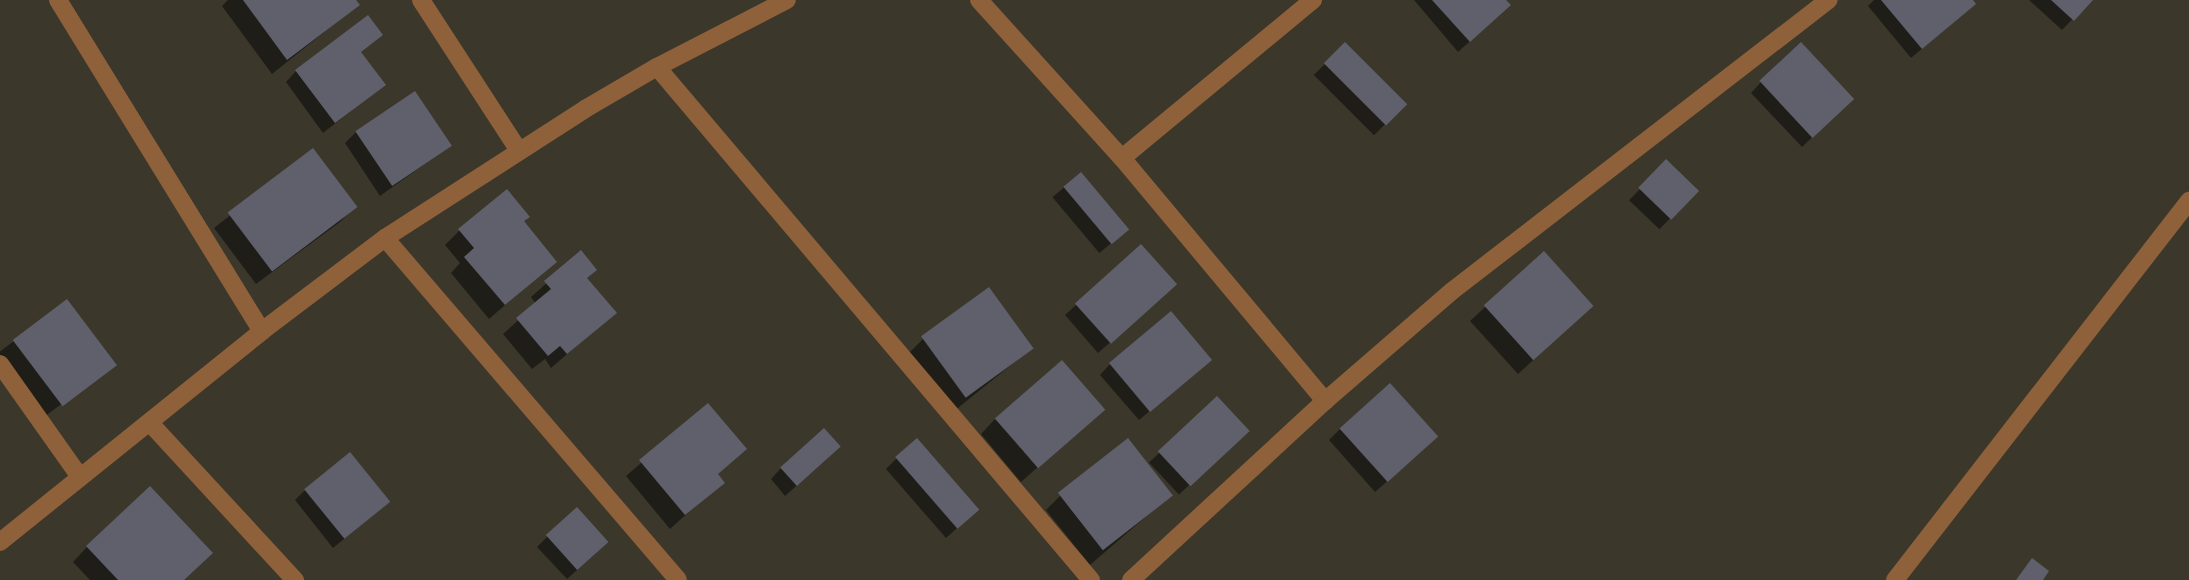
<!DOCTYPE html>
<html>
<head>
<meta charset="utf-8">
<style>
  body { margin:0 }
  #map { position:relative; width:2189px; height:580px; overflow:hidden; background:#3b372b; font-family:"Source Serif 4",serif }
  div>[style] { position:absolute }
  .shadow>* { inset:0; background:#0007; transform-origin:0 0 }
  .building>* { inset:0; background:#60606d; transform-origin:0 0 }
  .minor>* { height:18px; margin:-9px; padding:0 9px; transform-origin:9px; border-radius:9px; background:#8e613a }
  span { translate:-50% -50%; white-space:nowrap; text-align:center; line-height:1.15; -webkit-text-stroke:5px #3b372b; paint-order:stroke }
</style>
</head>
<body>
<div id="map">
  <div class="shadow">
    <div style="clip-path:polygon(228px 0,354px 0,358px 5px,272px 74px,222px 6px)"></div>
    <div style="clip-path:polygon(1414px 0,1504px 0,1498px 16px,1458px 52px)"></div>
    <div style="clip-path:polygon(1874px 0,1971px 0,1963px 14px,1911px 58px,1868px 6px)"></div>
    <div style="clip-path:polygon(2029px 0,2091px 0,2062px 30px)"></div>
    <div style="left:1345px;top:44px;width:85px;height:44px;rotate:45deg"></div>
    <div style="clip-path:polygon(360px 53px,384px 85px,323px 133px,286px 82px,296px 71px)"></div>
    <div style="clip-path:polygon(1761px 82px,1852px 99px,1802px 147px,1751px 93px)"></div>
    <div style="clip-path:polygon(356px 132px,450px 146px,380px 196px,345px 143px)"></div>
    <div style="clip-path:polygon(313px 150px,355px 207px,340px 222px,256px 284px,214px 228px)"></div>
    <div style="left:1666px;top:162px;width:42px;height:53px;rotate:44deg"></div>
    <div style="left:1080px;top:174px;width:73px;height:36px;rotate:50deg"></div>
    <div style="clip-path:polygon(522px 222px,555px 262px,489px 319px,451px 273px,460px 263px,445px 245px,459px 231px)"></div>
    <div style="clip-path:polygon(1141px 246px,1164px 295px,1098px 353px,1065px 315px)"></div>
    <div style="clip-path:polygon(581px 253px,585px 279px,614px 313px,551px 368px,545px 359px,532px 369px,503px 334px,536px 304px,531px 297px)"></div>
    <div style="clip-path:polygon(1544px 253px,1576px 321px,1518px 374px,1470px 321px)"></div>
    <div style="left:67px;top:301px;width:79px;height:86px;rotate:53deg"></div>
    <div style="clip-path:polygon(923px 339px,1032px 348px,953px 412px,909px 353px)"></div>
    <div style="clip-path:polygon(1110px 364px,1199px 370px,1139px 420px,1100px 375px)"></div>
    <div style="left:1217px;top:399px;width:44px;height:93px;rotate:47deg"></div>
    <div style="clip-path:polygon(708px 405px,716px 475px,722px 482px,670px 529px,626px 476px)"></div>
    <div style="clip-path:polygon(1102px 410px,1021px 482px,981px 434px,995px 419px)"></div>
    <div style="clip-path:polygon(1340px 429px,1425px 448px,1375px 492px,1329px 440px)"></div>
    <div style="clip-path:polygon(828px 458px,785px 496px,771px 479px,781px 468px)"></div>
    <div style="clip-path:polygon(897px 458px,966px 520px,946px 538px,886px 469px)"></div>
    <div style="clip-path:polygon(305px 490px,377px 512px,333px 548px,295px 500px)"></div>
    <div style="clip-path:polygon(1171px 495px,1090px 565px,1046px 510px,1060px 496px)"></div>
    <div style="clip-path:polygon(548px 536px,596px 553px,567px 579px,537px 547px)"></div>
    <div style="clip-path:polygon(87px 547px,182px 580px,90px 580px,73px 562px)"></div>
  </div>
  <div class="building">
    <div style="clip-path:polygon(243px 0,356px 0,360px 5px,287px 60px)"></div>
    <div style="clip-path:polygon(1432px 0,1506px 0,1511px 5px,1470px 42px)"></div>
    <div style="clip-path:polygon(1881px 0,1973px 0,1976px 4px,1922px 49px)"></div>
    <div style="clip-path:polygon(2051px 0,2093px 0,2074px 21px)"></div>
    <div style="clip-path:polygon(368px 15px,383px 35px,361px 52px,386px 85px,335px 123px,295px 70px)"></div>
    <div style="left:1345px;top:42px;width:88px;height:30px;rotate:45deg"></div>
    <div style="left:1801px;top:42px;width:78px;height:57px;rotate:47deg"></div>
    <div style="left:415px;top:91px;width:66px;height:72px;rotate:56deg"></div>
    <div style="left:313px;top:148px;width:74px;height:107px;rotate:53deg"></div>
    <div style="left:1666px;top:159px;width:46px;height:40px;rotate:44deg"></div>
    <div style="left:1081px;top:172px;width:75px;height:23px;rotate:50deg"></div>
    <div style="clip-path:polygon(507px 189px,530px 217px,524px 221px,557px 262px,505px 305px,464px 257px,474px 248px,458px 229px)"></div>
    <div style="left:1141px;top:244px;width:54px;height:89px;rotate:48deg"></div>
    <div style="clip-path:polygon(581px 250px,597px 270px,587px 278px,617px 313px,567px 354px,560px 346px,548px 356px,516px 318px,551px 289px,544px 281px)"></div>
    <div style="left:1544px;top:251px;width:74px;height:81px;rotate:48deg"></div>
    <div style="left:989px;top:287px;width:76px;height:84px;rotate:54deg"></div>
    <div style="left:67px;top:299px;width:83px;height:68px;rotate:53deg"></div>
    <div style="left:1171px;top:311px;width:64px;height:81px;rotate:50deg"></div>
    <div style="left:1062px;top:360px;width:66px;height:89px;rotate:49deg"></div>
    <div style="left:1390px;top:383px;width:72px;height:68px;rotate:48deg"></div>
    <div style="left:1217px;top:396px;width:48px;height:81px;rotate:47deg"></div>
    <div style="clip-path:polygon(708px 403px,747px 449px,718px 474px,725px 483px,685px 515px,639px 460px)"></div>
    <div style="left:824px;top:428px;width:25px;height:59px;rotate:48deg"></div>
    <div style="left:917px;top:438px;width:95px;height:29px;rotate:49deg"></div>
    <div style="left:1128px;top:438px;width:73px;height:89px;rotate:52deg"></div>
    <div style="left:350px;top:452px;width:64px;height:59px;rotate:51deg"></div>
    <div style="clip-path:polygon(150px 486px,213px 553px,184px 580px,118px 580px,86px 546px)"></div>
    <div style="left:577px;top:507px;width:47px;height:42px;rotate:48deg"></div>
    <div style="clip-path:polygon(2032px 558px,2049px 571px,2043px 580px,2016px 580px)"></div>
  </div>
  <div class="minor">
    <div style="left:58px;top:0;width:389px;rotate:58.4deg"></div>
    <div style="left:421px;top:0;width:180px;rotate:57deg"></div>
    <div style="left:979px;top:0;width:213px;rotate:47.9deg"></div>
    <div style="left:1122px;top:158px;width:317px;rotate:50.1deg"></div>
    <div style="left:657px;top:67px;width:672px;rotate:49.77deg"></div>
    <div style="left:1122px;top:158px;width:248px;rotate:-39.6deg"></div>
    <div style="left:385px;top:238px;width:450px;rotate:49.4deg"></div>
    <div style="left:0;top:364px;width:138px;rotate:54.7deg"></div>
    <div style="left:150px;top:423px;width:214px;rotate:47.3deg"></div>
    <div style="left:0;top:542px;width:336px;rotate:-38.8deg"></div>
    <div style="left:262px;top:331px;width:154px;rotate:-37.1deg"></div>
    <div style="left:385px;top:238px;width:238px;rotate:-32.8deg"></div>
    <div style="left:585px;top:109px;width:83px;rotate:-30.3deg"></div>
    <div style="left:657px;top:67px;width:146px;rotate:-27.3deg"></div>
    <div style="left:1131px;top:580px;width:264px;rotate:-42.7deg"></div>
    <div style="left:1325px;top:401px;width:168px;rotate:-40.9deg"></div>
    <div style="left:1452px;top:291px;width:476px;rotate:-37.7deg"></div>
    <div style="left:1895px;top:580px;width:480px;rotate:-52.2deg"></div>
  </div>
</div>
</body>
</html>
